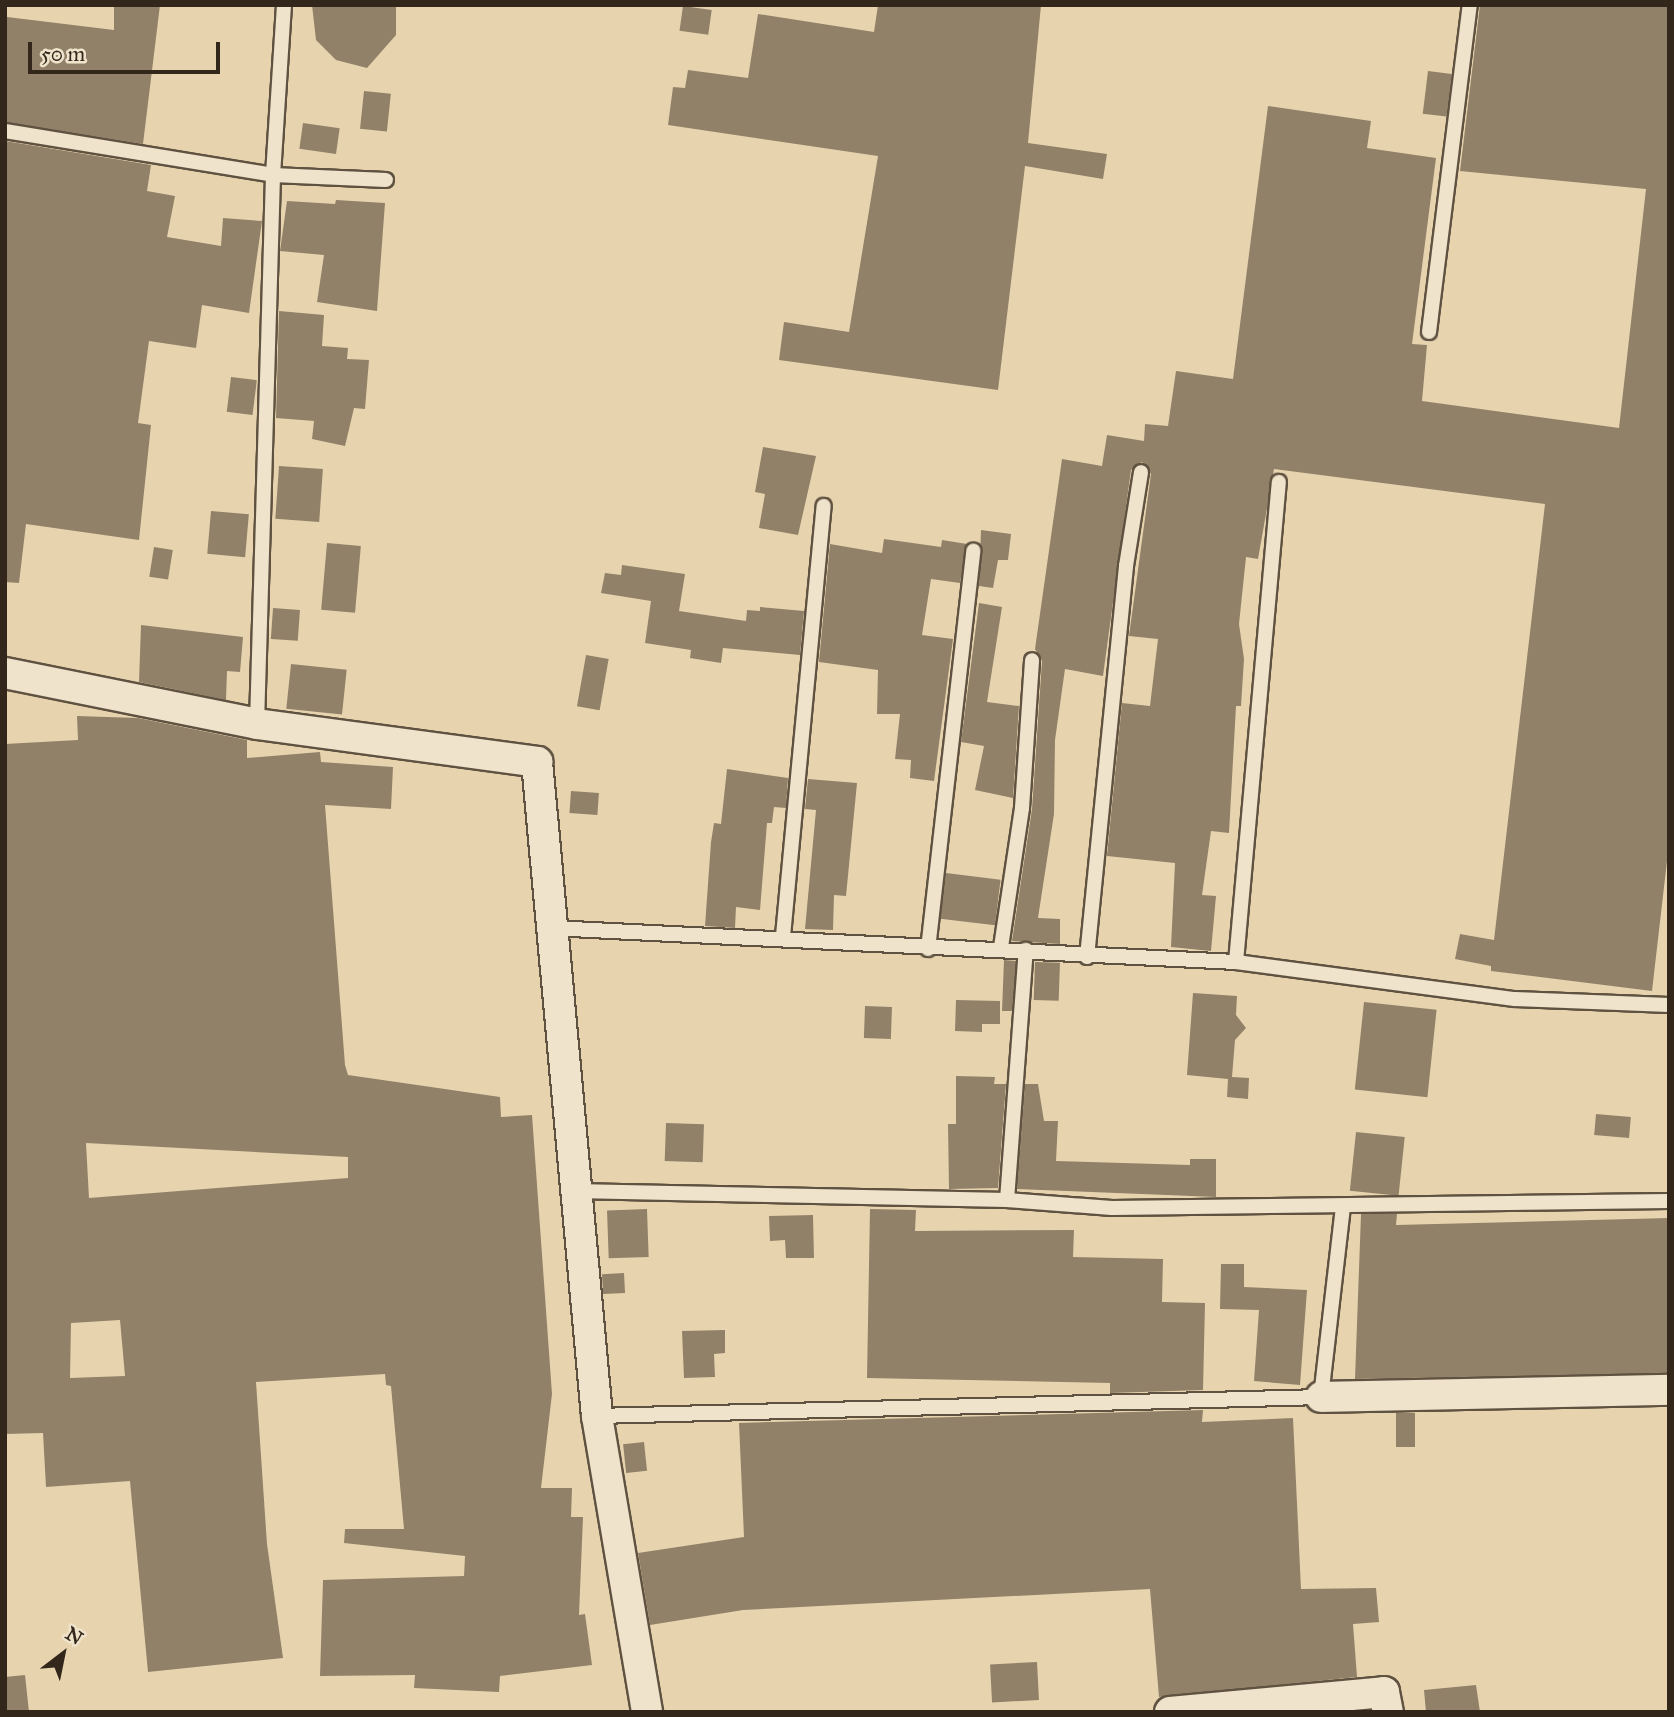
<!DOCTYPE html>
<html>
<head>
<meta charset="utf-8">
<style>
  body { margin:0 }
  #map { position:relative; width:1674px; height:1717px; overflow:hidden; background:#e7d4af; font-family:"IM FELL Great Primer",serif }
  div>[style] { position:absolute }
  .building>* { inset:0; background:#918168; transform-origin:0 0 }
  .roads { filter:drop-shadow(2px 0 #605241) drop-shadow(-2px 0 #605241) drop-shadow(0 2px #605241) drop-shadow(0 -2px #605241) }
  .lane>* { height:14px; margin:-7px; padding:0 7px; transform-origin:7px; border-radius:7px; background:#efe3cb }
  .street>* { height:30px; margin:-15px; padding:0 15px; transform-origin:15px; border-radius:15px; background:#efe3cb }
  span { translate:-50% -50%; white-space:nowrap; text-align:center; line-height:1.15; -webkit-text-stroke:7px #efe3cb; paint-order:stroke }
  .frame { position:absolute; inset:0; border:7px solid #33271c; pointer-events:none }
  .north { position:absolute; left:28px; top:1619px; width:70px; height:70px; -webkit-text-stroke:5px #efe3cb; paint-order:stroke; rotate:32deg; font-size:19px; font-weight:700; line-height:28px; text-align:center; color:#33271c }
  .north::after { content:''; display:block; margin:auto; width:24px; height:32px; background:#33271c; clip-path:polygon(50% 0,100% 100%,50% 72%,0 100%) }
  .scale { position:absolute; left:28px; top:42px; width:192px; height:32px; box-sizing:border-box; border:4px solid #33271c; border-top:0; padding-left:9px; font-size:21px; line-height:24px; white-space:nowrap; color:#33271c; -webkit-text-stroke:5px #efe3cb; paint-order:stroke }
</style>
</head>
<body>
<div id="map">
  <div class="building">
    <div style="clip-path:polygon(114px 5px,160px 5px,143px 144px,5px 122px,7px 17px,114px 30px)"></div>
    <div style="clip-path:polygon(312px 5px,396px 5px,396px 35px,367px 68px,336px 60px,316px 40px)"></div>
    <div style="clip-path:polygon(878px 5px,1041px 5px,1028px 143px,1107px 154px,1103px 179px,1025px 166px,998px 390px,779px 360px,784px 322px,849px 332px,878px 156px,668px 125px,673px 87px,685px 88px,688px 70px,748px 78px,758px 14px,874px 32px)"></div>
    <div style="clip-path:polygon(1480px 5px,1669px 5px,1669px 844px,1652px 991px,1491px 971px,1491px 966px,1455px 959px,1460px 934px,1494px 940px,1545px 504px,1274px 469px,1258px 559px,1246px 557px,1239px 624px,1244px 659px,1241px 706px,1236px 706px,1229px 833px,1211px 831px,1202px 895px,1216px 896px,1211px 951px,1171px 947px,1175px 863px,1107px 856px,1122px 703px,1150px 706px,1158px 639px,1129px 636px,1151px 474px,1142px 462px,1131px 470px,1103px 676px,1065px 669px,1055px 740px,1054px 814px,1038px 918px,1060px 919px,1060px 944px,1012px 941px,1032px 809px,1042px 661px,1035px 649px,1062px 459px,1102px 466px,1107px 435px,1144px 441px,1145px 424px,1168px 426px,1176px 371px,1233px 379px,1268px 106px,1371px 121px,1367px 148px,1436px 158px,1412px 344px,1427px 345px,1422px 401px,1619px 428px,1646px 189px,1460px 171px)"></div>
    <div style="left:683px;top:6px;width:29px;height:25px;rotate:8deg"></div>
    <div style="left:1428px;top:71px;width:24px;height:43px;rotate:7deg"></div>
    <div style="left:364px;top:91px;width:27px;height:38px;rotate:6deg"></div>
    <div style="left:303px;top:123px;width:37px;height:26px;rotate:8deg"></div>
    <div style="clip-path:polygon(5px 141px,151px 165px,147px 191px,175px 196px,167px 237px,221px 246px,223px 218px,262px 221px,249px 313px,202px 305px,196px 348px,149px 341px,138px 423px,151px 425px,139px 540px,26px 524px,19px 583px,5px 582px)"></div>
    <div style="clip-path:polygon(336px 200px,385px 203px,377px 311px,317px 302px,324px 255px,280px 251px,287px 201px,335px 204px)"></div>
    <div style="clip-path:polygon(279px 311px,324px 315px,322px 346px,348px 348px,347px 359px,369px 360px,365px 409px,354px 408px,345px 446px,312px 439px,314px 421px,276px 418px)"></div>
    <div style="left:231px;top:377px;width:26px;height:35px;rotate:7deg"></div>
    <div style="clip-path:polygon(763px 447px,816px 456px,798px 535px,759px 528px,765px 494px,755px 492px)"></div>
    <div style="left:279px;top:466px;width:44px;height:53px;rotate:4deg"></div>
    <div style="left:211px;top:511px;width:38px;height:43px;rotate:5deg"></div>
    <div style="clip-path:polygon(981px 530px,1011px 534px,1008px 560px,998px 560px,993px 588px,979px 586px)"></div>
    <div style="clip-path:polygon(884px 539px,941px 547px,942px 540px,967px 544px,960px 583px,931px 579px,922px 635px,953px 639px,934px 781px,910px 778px,911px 760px,895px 759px,900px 714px,877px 714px,878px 670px,819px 662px,830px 544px,882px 553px)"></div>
    <div style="left:327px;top:543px;width:34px;height:67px;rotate:5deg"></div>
    <div style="left:154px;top:547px;width:19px;height:30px;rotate:9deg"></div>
    <div style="clip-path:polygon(622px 565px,685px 574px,679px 611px,746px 621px,747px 610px,760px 611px,760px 607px,804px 611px,800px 655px,723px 648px,721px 663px,690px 658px,691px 650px,645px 643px,651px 601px,601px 593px,605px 573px,621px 575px)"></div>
    <div style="clip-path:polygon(979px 603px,1002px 607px,987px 702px,1019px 706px,1013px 798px,975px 790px,984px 746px,961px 742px)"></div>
    <div style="left:273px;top:608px;width:27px;height:31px;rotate:4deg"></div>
    <div style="clip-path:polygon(141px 625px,243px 637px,240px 672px,227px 671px,226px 700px,139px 682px)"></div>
    <div style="left:586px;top:655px;width:23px;height:52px;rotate:10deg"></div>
    <div style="left:291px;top:664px;width:56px;height:45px;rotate:6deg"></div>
    <div style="clip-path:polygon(evenodd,77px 716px,138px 718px,247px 740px,247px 758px,320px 752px,321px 762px,393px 767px,391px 809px,325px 805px,345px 1065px,348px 1075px,500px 1097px,501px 1117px,532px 1115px,552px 1394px,541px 1488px,572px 1488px,571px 1517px,583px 1517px,579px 1615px,585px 1614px,592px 1665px,500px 1676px,499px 1692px,414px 1688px,415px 1675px,320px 1676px,323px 1580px,464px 1576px,465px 1556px,344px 1543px,345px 1529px,404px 1529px,391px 1386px,386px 1385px,385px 1374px,256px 1382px,267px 1544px,283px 1658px,148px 1672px,130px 1481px,46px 1487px,43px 1433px,5px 1434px,5px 744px,78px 740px,77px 716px,86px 1143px,348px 1157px,348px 1178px,89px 1198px,86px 1143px,77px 716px,120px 1320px,125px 1376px,70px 1378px,71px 1323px,120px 1320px)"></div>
    <div style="clip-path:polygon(727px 769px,788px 778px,786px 808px,774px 807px,772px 823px,767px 823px,760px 910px,736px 907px,735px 928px,705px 926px,711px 842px,714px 823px,721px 824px)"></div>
    <div style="clip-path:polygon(808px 779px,857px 783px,846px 896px,834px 895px,833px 930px,805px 929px,816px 810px,805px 809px)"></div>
    <div style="left:571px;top:791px;width:28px;height:22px;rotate:4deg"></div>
    <div style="left:946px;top:873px;width:55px;height:46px;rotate:7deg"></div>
    <div style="clip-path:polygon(1004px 960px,1016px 961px,1012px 1011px,1002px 1011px)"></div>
    <div style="left:1035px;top:962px;width:25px;height:38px;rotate:2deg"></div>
    <div style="clip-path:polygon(1193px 993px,1237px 996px,1236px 1015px,1246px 1028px,1235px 1040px,1232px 1077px,1249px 1078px,1248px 1099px,1227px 1097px,1228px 1079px,1187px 1075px)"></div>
    <div style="clip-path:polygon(956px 1000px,1000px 1001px,1000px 1024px,982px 1024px,982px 1032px,955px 1031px)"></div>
    <div style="left:1364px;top:1002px;width:73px;height:88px;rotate:6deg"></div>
    <div style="left:865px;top:1006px;width:27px;height:32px;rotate:2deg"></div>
    <div style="clip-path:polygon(956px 1076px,995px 1077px,994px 1084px,1006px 1084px,998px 1188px,949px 1189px,948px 1124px,956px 1124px)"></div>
    <div style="clip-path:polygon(1025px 1084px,1038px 1084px,1044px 1121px,1058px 1121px,1056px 1161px,1190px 1165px,1190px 1159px,1216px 1159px,1216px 1197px,1017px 1189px)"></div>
    <div style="left:1596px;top:1114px;width:35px;height:21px;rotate:5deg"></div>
    <div style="left:666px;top:1123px;width:38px;height:38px;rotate:2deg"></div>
    <div style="left:1356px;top:1132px;width:49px;height:59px;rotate:6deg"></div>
    <div style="left:647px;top:1209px;width:48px;height:40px;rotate:88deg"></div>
    <div style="clip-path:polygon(870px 1209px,916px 1210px,915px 1231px,1074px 1230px,1073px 1257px,1163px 1259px,1162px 1302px,1205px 1303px,1203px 1390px,1110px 1393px,1110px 1383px,867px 1378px)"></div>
    <div style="clip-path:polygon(1361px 1214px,1397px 1214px,1396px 1225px,1669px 1218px,1669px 1373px,1355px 1379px)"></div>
    <div style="clip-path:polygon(813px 1215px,814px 1258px,786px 1258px,785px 1240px,770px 1241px,769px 1216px)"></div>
    <div style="clip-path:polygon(1221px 1264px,1244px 1264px,1244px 1287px,1307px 1290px,1300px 1385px,1254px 1381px,1259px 1310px,1220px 1309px)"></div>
    <div style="left:624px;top:1273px;width:20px;height:22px;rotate:87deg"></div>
    <div style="clip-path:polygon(725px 1330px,725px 1353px,714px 1354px,715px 1377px,684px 1378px,682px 1331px)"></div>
    <div style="clip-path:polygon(1203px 1410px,1202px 1422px,1293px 1418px,1301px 1589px,1376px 1588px,1379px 1622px,1353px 1624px,1357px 1677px,1159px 1697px,1150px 1589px,743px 1610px,650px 1625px,638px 1553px,744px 1537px,739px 1423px)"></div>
    <div style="left:1396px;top:1413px;width:19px;height:34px"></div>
    <div style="left:644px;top:1442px;width:29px;height:21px;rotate:84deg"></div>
    <div style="left:1037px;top:1662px;width:38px;height:47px;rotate:87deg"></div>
    <div style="clip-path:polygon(25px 1675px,29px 1712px,5px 1712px,5px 1677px)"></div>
    <div style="clip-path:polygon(1476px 1685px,1480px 1712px,1426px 1712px,1424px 1690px)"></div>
  </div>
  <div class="roads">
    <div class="lane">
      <div style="left:5px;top:131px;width:272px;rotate:9.3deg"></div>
      <div style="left:273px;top:175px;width:113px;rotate:2.5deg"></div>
      <div style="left:1429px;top:332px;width:330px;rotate:-82.9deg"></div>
      <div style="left:257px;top:724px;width:549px;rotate:-88.33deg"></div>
      <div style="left:273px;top:175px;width:170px;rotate:-86.3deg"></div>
      <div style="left:551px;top:928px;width:686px;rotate:2.84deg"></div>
      <div style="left:1236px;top:962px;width:281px;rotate:7.6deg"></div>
      <div style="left:1515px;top:999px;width:154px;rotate:2.2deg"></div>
      <div style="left:783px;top:936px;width:432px;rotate:-84.6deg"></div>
      <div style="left:1001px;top:947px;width:141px;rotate:-81.4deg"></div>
      <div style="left:1022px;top:808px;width:148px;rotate:-86.1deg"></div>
      <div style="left:928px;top:949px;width:401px;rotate:-83.5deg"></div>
      <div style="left:1087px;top:957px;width:393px;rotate:-84.3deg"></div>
      <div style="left:1126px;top:566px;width:95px;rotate:-80.9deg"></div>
      <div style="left:1236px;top:962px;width:482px;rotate:-84.9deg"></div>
      <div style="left:574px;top:1191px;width:433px;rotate:1.2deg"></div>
      <div style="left:1007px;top:1200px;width:105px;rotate:4.4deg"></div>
      <div style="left:1112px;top:1208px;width:557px;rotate:-0.72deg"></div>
      <div style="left:1007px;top:1200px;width:251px;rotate:-85.7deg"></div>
      <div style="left:597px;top:1416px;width:724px;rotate:-1.5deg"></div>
      <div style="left:1321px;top:1397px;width:192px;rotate:-83.4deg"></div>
    </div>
    <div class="street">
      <div style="left:5px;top:673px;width:257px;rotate:11.4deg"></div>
      <div style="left:257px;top:724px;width:283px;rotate:7.7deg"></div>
      <div style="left:537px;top:762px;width:657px;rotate:84.76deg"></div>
      <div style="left:597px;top:1416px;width:300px;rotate:80.4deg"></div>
      <div style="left:1321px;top:1397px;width:348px;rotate:-1.2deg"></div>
      <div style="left:1170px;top:1712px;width:215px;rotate:-5.3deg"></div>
      <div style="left:1384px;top:1692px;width:20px;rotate:79deg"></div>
    </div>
  </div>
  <div class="frame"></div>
  <div class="north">N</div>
  <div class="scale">50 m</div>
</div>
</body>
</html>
